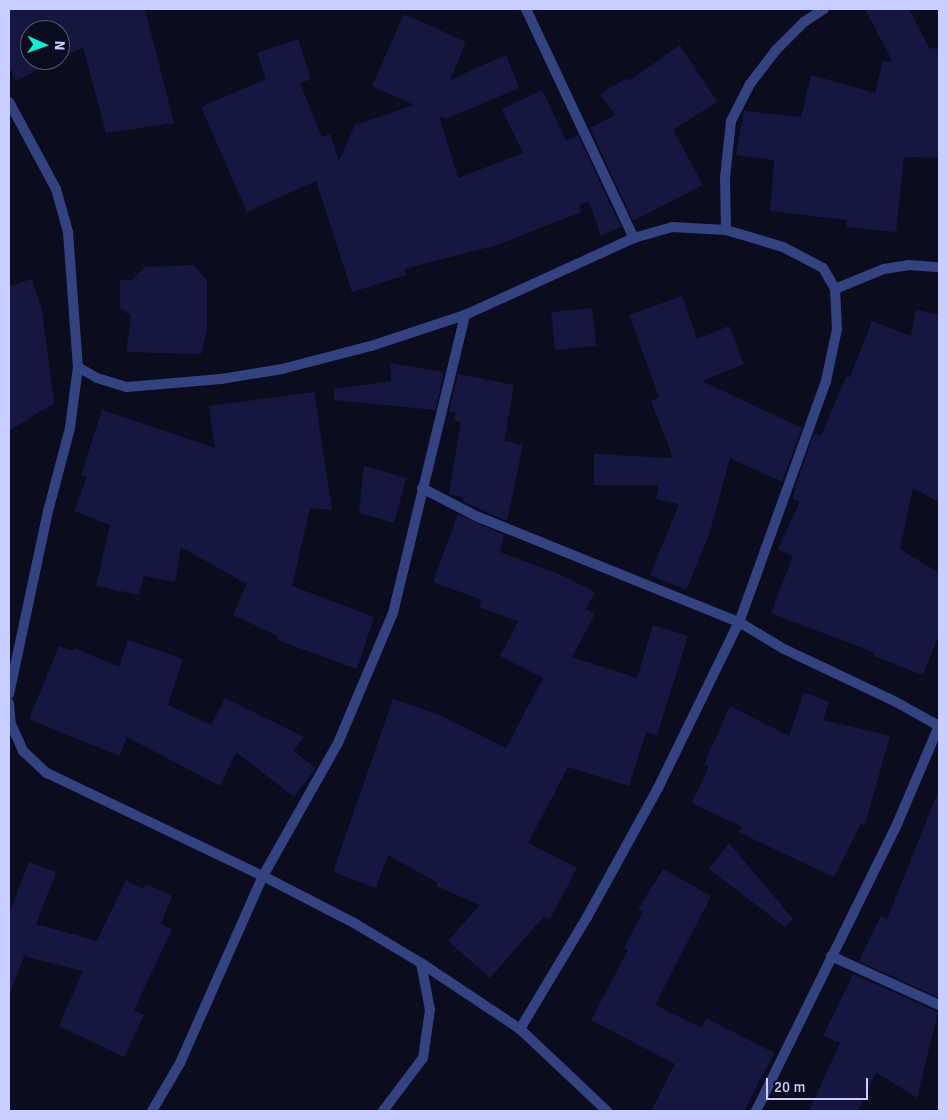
<!DOCTYPE html>
<html>
<head>
<meta charset="utf-8">
<style>
  body { margin:0 }
  #map { position:relative; width:948px; height:1120px; overflow:hidden; background:#0b0c1e; font-family:Signika,sans-serif }
  div>[style] { position:absolute }
  .building>* { inset:0; background:#161740; transform-origin:0 0 }
  .lane>* { height:10px; margin:-5px; padding:0 5px; transform-origin:5px; border-radius:5px; background:#334280 }
  .street>* { height:10px; margin:-5px; padding:0 5px; transform-origin:5px; border-radius:5px; background:#334280 }
  span { translate:-50% -50%; white-space:nowrap; text-align:center; line-height:1.15; -webkit-text-stroke:5px #0b0c1e; paint-order:stroke }
  .frame { position:absolute; inset:0; border:10px solid #c8ceff; pointer-events:none }
  .north { position:absolute; left:20px; top:20px; width:50px; height:50px; box-sizing:border-box; background:#0b0c1e; border:1px solid #575a78; border-radius:50%; rotate:92deg; font-size:14px; font-weight:700; line-height:20px; text-align:center; color:#c8ceff }
  .north::after { content:''; display:block; margin:auto; width:18px; height:22px; background:#00f3d5; clip-path:polygon(50% 0,100% 100%,50% 72%,0 100%) }
  .scale { position:absolute; left:766px; top:1078px; width:102px; height:22px; box-sizing:border-box; border:2px solid #c8ceff; border-top:0; padding-left:6px; font-size:15px; line-height:18px; white-space:nowrap; color:#c8ceff; -webkit-text-stroke:4px #0b0c1e; paint-order:stroke }
</style>
</head>
<body>
<div id="map">
  <div class="building">
    <div style="clip-path:polygon(9px 9px,145px 9px,174px 123px,106px 133px,83px 47px,60px 59px,60px 30px,30px 30px,30px 60px,57px 60px,16px 81px,9px 67px)"></div>
    <div style="clip-path:polygon(865px 9px,909px 9px,929px 48px,939px 49px,939px 158px,904px 157px,896px 232px,846px 227px,847px 220px,770px 211px,774px 160px,736px 155px,744px 111px,801px 117px,811px 75px,875px 93px,883px 61px,893px 62px)"></div>
    <div style="clip-path:polygon(404px 14px,466px 42px,450px 80px,506px 55px,519px 88px,446px 119px,439px 116px,458px 178px,523px 153px,502px 109px,542px 90px,566px 141px,578px 135px,621px 227px,601px 236px,589px 202px,580px 204px,581px 212px,497px 245px,404px 269px,406px 275px,352px 292px,316px 181px,247px 212px,201px 107px,266px 79px,257px 53px,298px 39px,311px 79px,300px 83px,322px 137px,330px 134px,339px 161px,355px 125px,414px 105px,372px 86px)"></div>
    <div style="clip-path:polygon(680px 45px,717px 102px,673px 130px,703px 185px,633px 221px,590px 128px,615px 115px,600px 94px,627px 78px,629px 81px)"></div>
    <div style="clip-path:polygon(194px 265px,207px 281px,207px 329px,201px 354px,126px 352px,131px 316px,120px 308px,120px 280px,132px 280px,145px 267px)"></div>
    <div style="clip-path:polygon(32px 279px,42px 310px,54px 403px,9px 431px,9px 286px)"></div>
    <div style="clip-path:polygon(682px 296px,697px 339px,729px 326px,744px 364px,702px 381px,802px 428px,782px 482px,730px 458px,709px 535px,686px 590px,650px 575px,679px 504px,656px 499px,659px 485px,594px 485px,594px 454px,673px 458px,651px 401px,659px 397px,629px 315px)"></div>
    <div style="left:592px;top:308px;width:38px;height:41px;rotate:84deg"></div>
    <div style="clip-path:polygon(916px 310px,939px 314px,939px 502px,913px 488px,900px 549px,939px 573px,939px 635px,923px 675px,874px 656px,875px 653px,771px 613px,793px 556px,778px 549px,800px 502px,793px 499px,795px 488px,814px 433px,821px 436px,846px 377px,850px 377px,872px 321px,911px 336px)"></div>
    <div style="clip-path:polygon(390px 363px,444px 372px,435px 410px,334px 400px,334px 389px,391px 381px)"></div>
    <div style="clip-path:polygon(458px 374px,514px 385px,504px 441px,523px 445px,507px 521px,462px 501px,464px 498px,449px 494px,461px 422px,454px 420px,456px 412px,449px 412px)"></div>
    <div style="clip-path:polygon(314px 392px,332px 510px,310px 508px,292px 586px,374px 617px,357px 669px,277px 640px,278px 636px,233px 615px,247px 584px,181px 547px,175px 582px,144px 576px,139px 595px,96px 586px,110px 525px,74px 511px,87px 477px,81px 475px,102px 410px,215px 448px,209px 406px)"></div>
    <div style="clip-path:polygon(364px 466px,406px 478px,394px 523px,359px 513px)"></div>
    <div style="clip-path:polygon(458px 514px,504px 535px,500px 552px,559px 574px,595px 592px,586px 609px,595px 614px,572px 657px,637px 678px,653px 625px,688px 636px,657px 735px,646px 732px,629px 786px,568px 767px,528px 843px,577px 868px,550px 919px,544px 916px,490px 978px,448px 941px,480px 905px,436px 886px,438px 883px,388px 855px,376px 888px,333px 872px,393px 699px,437px 714px,506px 748px,543px 678px,500px 656px,518px 621px,479px 607px,482px 600px,433px 582px)"></div>
    <div style="clip-path:polygon(128px 640px,183px 659px,168px 705px,211px 725px,225px 698px,304px 737px,293px 751px,316px 768px,294px 797px,236px 752px,220px 786px,127px 737px,119px 756px,29px 719px,59px 646px,73px 651px,74px 648px,119px 667px)"></div>
    <div style="clip-path:polygon(804px 692px,829px 702px,823px 720px,890px 736px,865px 824px,861px 823px,834px 877px,738px 832px,742px 827px,692px 803px,709px 766px,704px 764px,730px 706px,789px 736px)"></div>
    <div style="clip-path:polygon(938px 792px,939px 793px,939px 998px,859px 961px,881px 916px,887px 919px)"></div>
    <div style="clip-path:polygon(729px 843px,793px 919px,785px 927px,709px 869px)"></div>
    <div style="clip-path:polygon(29px 862px,56px 872px,36px 924px,97px 941px,126px 880px,143px 889px,146px 884px,172px 896px,161px 924px,172px 929px,134px 1010px,144px 1015px,124px 1057px,59px 1026px,83px 971px,24px 956px,11px 991px,9px 990px,9px 914px)"></div>
    <div style="clip-path:polygon(663px 869px,711px 896px,655px 1005px,702px 1028px,706px 1018px,774px 1053px,744px 1111px,651px 1111px,675px 1064px,591px 1020px,628px 950px,624px 948px,643px 912px,638px 909px)"></div>
    <div style="clip-path:polygon(853px 974px,938px 1012px,917px 1098px,876px 1072px,858px 1111px,809px 1111px,840px 1043px,823px 1036px)"></div>
  </div>
  <div class="lane">
    <div style="left:383px;top:1111px;width:66px;rotate:-53deg"></div>
    <div style="left:423px;top:1058px;width:49px;rotate:-81.7deg"></div>
    <div style="left:430px;top:1010px;width:48px;rotate:-100.8deg"></div>
  </div>
  <div class="street">
    <div style="left:526px;top:9px;width:253px;rotate:64.8deg"></div>
    <div style="left:9px;top:102px;width:99px;rotate:61.6deg"></div>
    <div style="left:56px;top:189px;width:45px;rotate:74.4deg"></div>
    <div style="left:68px;top:232px;width:135px;rotate:85.8deg"></div>
    <div style="left:78px;top:367px;width:62px;rotate:97.5deg"></div>
    <div style="left:70px;top:428px;width:86px;rotate:104.8deg"></div>
    <div style="left:48px;top:511px;width:187px;rotate:102deg"></div>
    <div style="left:726px;top:230px;width:52px;rotate:-91.1deg"></div>
    <div style="left:725px;top:178px;width:57px;rotate:-84deg"></div>
    <div style="left:731px;top:121px;width:42px;rotate:-62.8deg"></div>
    <div style="left:750px;top:84px;width:43px;rotate:-52.6deg"></div>
    <div style="left:776px;top:50px;width:40px;rotate:-45deg"></div>
    <div style="left:804px;top:22px;width:24px;rotate:-33deg"></div>
    <div style="left:835px;top:289px;width:53px;rotate:-22.2deg"></div>
    <div style="left:884px;top:269px;width:24px;rotate:-9deg"></div>
    <div style="left:908px;top:265px;width:31px;rotate:4deg"></div>
    <div style="left:78px;top:367px;width:22px;rotate:30deg"></div>
    <div style="left:97px;top:378px;width:31px;rotate:17deg"></div>
    <div style="left:127px;top:387px;width:94px;rotate:-4.9deg"></div>
    <div style="left:221px;top:379px;width:62px;rotate:-9.3deg"></div>
    <div style="left:282px;top:369px;width:92px;rotate:-14.5deg"></div>
    <div style="left:371px;top:346px;width:99px;rotate:-18.3deg"></div>
    <div style="left:465px;top:315px;width:186px;rotate:-24.5deg"></div>
    <div style="left:634px;top:238px;width:40px;rotate:-16deg"></div>
    <div style="left:672px;top:227px;width:54px;rotate:3.2deg"></div>
    <div style="left:726px;top:230px;width:59px;rotate:16.6deg"></div>
    <div style="left:783px;top:247px;width:45px;rotate:27.7deg"></div>
    <div style="left:823px;top:268px;width:24px;rotate:60deg"></div>
    <div style="left:835px;top:289px;width:40px;rotate:87.1deg"></div>
    <div style="left:837px;top:329px;width:53px;rotate:101.9deg"></div>
    <div style="left:826px;top:381px;width:256px;rotate:109.8deg"></div>
    <div style="left:739px;top:622px;width:185px;rotate:116deg"></div>
    <div style="left:658px;top:788px;width:147px;rotate:118.8deg"></div>
    <div style="left:587px;top:917px;width:131px;rotate:120.9deg"></div>
    <div style="left:422px;top:488px;width:61px;rotate:27.4deg"></div>
    <div style="left:476px;top:516px;width:284px;rotate:22deg"></div>
    <div style="left:739px;top:622px;width:52px;rotate:31deg"></div>
    <div style="left:784px;top:649px;width:124px;rotate:25.3deg"></div>
    <div style="left:896px;top:702px;width:49px;rotate:29.2deg"></div>
    <div style="left:9px;top:703px;width:21px;rotate:85deg"></div>
    <div style="left:11px;top:724px;width:30px;rotate:66deg"></div>
    <div style="left:23px;top:751px;width:33px;rotate:43deg"></div>
    <div style="left:47px;top:773px;width:239px;rotate:25.5deg"></div>
    <div style="left:263px;top:876px;width:102px;rotate:27.3deg"></div>
    <div style="left:354px;top:923px;width:78px;rotate:30.8deg"></div>
    <div style="left:421px;top:963px;width:119px;rotate:33.7deg"></div>
    <div style="left:520px;top:1029px;width:120px;rotate:43.3deg"></div>
    <div style="left:831px;top:956px;width:119px;rotate:24.4deg"></div>
    <div style="left:152px;top:1111px;width:56px;rotate:-59.7deg"></div>
    <div style="left:180px;top:1063px;width:205px;rotate:-66.1deg"></div>
    <div style="left:263px;top:876px;width:153px;rotate:-60.6deg"></div>
    <div style="left:338px;top:743px;width:141px;rotate:-67.1deg"></div>
    <div style="left:393px;top:613px;width:307px;rotate:-76.4deg"></div>
    <div style="left:756px;top:1111px;width:314px;rotate:-63.8deg"></div>
    <div style="left:895px;top:829px;width:112px;rotate:-66.9deg"></div>
  </div>
  <div class="frame"></div>
  <div class="north">N</div>
  <div class="scale">20 m</div>
</div>
</body>
</html>
